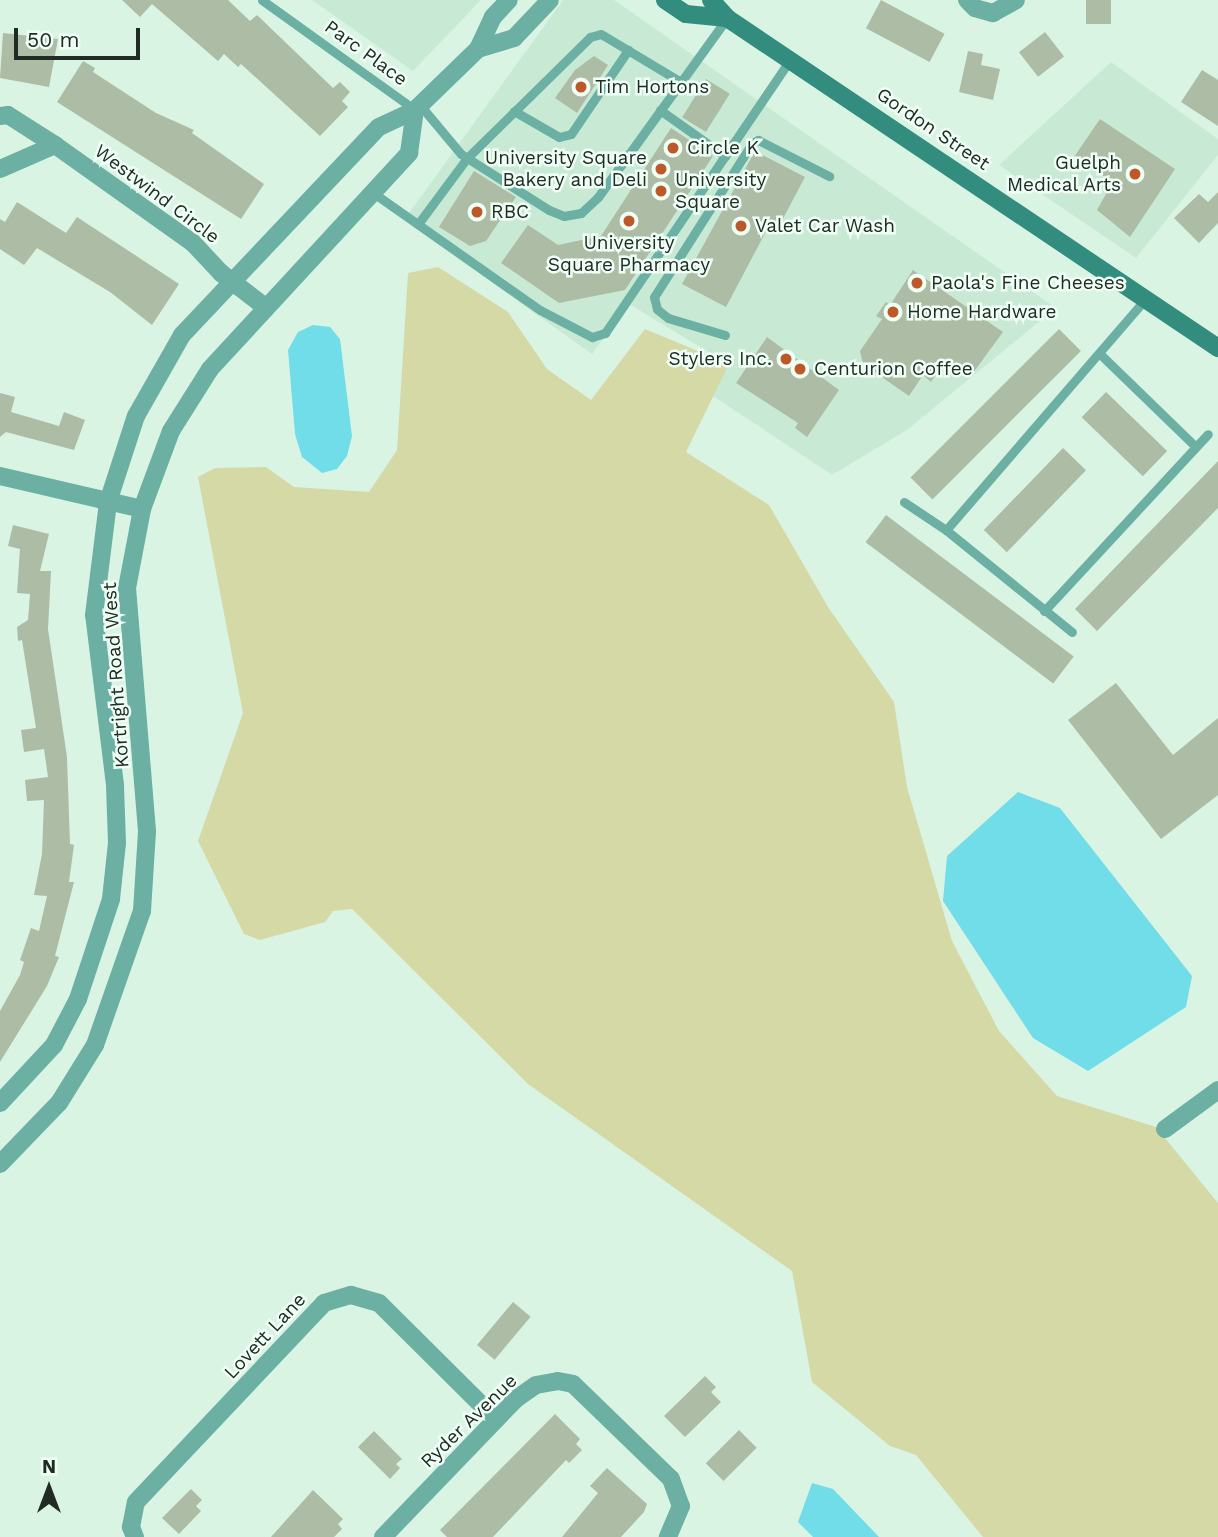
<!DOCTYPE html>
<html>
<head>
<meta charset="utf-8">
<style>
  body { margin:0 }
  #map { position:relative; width:1218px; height:1537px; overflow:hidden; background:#daf4e4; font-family:"Work Sans",sans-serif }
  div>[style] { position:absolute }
  .built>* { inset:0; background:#c8ead4 }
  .green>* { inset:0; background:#d4d9a6 }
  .water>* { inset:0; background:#71dde8 }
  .building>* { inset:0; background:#adbca5; transform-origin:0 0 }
  .service>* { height:9px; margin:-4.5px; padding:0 4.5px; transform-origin:4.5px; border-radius:4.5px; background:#6bb0a3 }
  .minor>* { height:18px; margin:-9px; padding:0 9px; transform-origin:9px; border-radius:9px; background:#6bb0a3 }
  .tertiary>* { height:18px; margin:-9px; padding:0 9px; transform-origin:9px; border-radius:9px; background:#6bb0a3 }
  .secondary>* { height:18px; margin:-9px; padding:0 9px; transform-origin:9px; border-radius:9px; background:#338d7f }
  .dots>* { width:19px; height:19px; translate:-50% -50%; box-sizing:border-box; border:4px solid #effff5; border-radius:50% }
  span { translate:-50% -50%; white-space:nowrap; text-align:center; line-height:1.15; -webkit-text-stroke:5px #effff5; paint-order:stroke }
  .street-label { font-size:19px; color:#212b25 }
  .poi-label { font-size:19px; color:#212b25 }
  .left { translate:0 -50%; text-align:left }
  .right { translate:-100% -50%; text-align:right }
  .north { position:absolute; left:14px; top:1453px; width:70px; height:70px; -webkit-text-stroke:5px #effff5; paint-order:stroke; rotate:0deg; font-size:19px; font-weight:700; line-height:28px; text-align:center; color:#212b25 }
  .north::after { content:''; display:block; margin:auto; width:24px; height:32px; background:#212b25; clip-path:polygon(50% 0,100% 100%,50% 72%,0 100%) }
  .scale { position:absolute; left:14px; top:28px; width:126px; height:32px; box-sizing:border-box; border:4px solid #212b25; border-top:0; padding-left:9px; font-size:21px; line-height:24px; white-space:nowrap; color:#212b25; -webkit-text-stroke:5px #effff5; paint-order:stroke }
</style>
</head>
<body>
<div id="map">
  <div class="built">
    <div style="clip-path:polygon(312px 0,481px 0,413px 71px)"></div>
    <div style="clip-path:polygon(563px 0,614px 0,1056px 308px,907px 430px,832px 475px,713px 396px,728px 364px,629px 304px,592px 354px,404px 220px)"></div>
    <div style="clip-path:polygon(1111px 62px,1218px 139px,1218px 155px,1136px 258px,999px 165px)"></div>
  </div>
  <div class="green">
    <div style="clip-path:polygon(438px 267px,508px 312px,547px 369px,591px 400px,645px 329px,729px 364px,686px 452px,769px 505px,828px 607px,894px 702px,907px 787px,952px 941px,999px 1031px,1057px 1096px,1156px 1127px,1218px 1203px,1218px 1537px,983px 1537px,916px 1455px,890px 1446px,812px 1382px,792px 1271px,528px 1084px,352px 909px,333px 911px,325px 922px,260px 940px,244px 934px,198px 841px,243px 713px,198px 477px,215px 468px,266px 467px,294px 487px,369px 492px,397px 450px,408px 273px)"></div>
  </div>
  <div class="water">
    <div style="clip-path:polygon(313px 325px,330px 327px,340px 339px,352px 436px,347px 456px,337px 469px,322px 473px,302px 457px,295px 434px,288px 350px,298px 332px)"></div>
    <div style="clip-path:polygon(1018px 792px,1060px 808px,1192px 976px,1186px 1007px,1088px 1071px,1033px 1038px,943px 901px,947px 856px)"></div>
    <div style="clip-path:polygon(812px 1483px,833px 1489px,879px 1537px,813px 1537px,798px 1522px)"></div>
  </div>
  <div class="building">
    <div style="clip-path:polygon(122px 0,228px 0,250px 21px,257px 15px,333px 88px,340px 82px,350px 92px,342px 101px,348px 107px,320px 136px,241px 64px,238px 67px,224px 54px,218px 61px,152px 4px,140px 17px)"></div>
    <div style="left:881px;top:0;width:72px;height:32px;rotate:28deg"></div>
    <div style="left:1086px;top:0;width:25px;height:24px"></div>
    <div style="left:1045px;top:32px;width:31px;height:33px;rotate:52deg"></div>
    <div style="clip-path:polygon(3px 33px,58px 39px,49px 87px,0 78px)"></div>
    <div style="clip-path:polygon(968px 51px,983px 54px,981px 65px,1000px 69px,993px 100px,959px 92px)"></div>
    <div style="clip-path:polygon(594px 56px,608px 65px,577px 113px,555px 98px,575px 70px)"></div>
    <div style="clip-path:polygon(83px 61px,95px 68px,93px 72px,156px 113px,194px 130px,192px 133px,264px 184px,241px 219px,57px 102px)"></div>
    <div style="clip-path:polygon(1202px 70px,1218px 80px,1218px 126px,1181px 102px)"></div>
    <div style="left:706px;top:79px;width:28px;height:45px;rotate:32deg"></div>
    <div style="clip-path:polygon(1100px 119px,1175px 169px,1130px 237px,1097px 210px,1107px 192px,1106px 178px,1074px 157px)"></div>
    <div style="clip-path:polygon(671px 128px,713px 156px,625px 290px,559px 303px,501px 263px,528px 225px,558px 245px,601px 236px)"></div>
    <div style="clip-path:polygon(755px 151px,805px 177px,778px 228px,770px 224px,726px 307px,682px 284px)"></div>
    <div style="clip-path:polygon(474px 171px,516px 197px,486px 241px,470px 246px,439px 227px)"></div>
    <div style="clip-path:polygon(1218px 192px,1218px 223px,1199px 243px,1174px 218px,1199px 194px,1208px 202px)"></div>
    <div style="clip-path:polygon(17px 202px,66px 233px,77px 217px,179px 284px,152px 325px,110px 292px,37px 248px,24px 265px,0 249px,0 219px,5px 222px)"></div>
    <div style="clip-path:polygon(913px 270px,1003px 332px,973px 373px,946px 360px,931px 382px,923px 375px,909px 396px,863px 364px,860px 351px,882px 319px,876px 316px,886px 302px,890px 305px)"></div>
    <div style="left:1059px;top:329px;width:31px;height:210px;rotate:45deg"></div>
    <div style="clip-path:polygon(767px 337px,839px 390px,807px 437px,795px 428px,798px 423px,736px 383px)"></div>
    <div style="left:1106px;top:392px;width:85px;height:35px;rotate:44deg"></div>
    <div style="clip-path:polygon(0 393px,15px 397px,11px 412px,59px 426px,64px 412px,85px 420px,74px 450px,6px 432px,0 437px)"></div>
    <div style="left:1063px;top:448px;width:32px;height:114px;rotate:44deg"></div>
    <div style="clip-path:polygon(1218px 461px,1218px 508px,1097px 631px,1075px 609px)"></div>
    <div style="left:886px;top:515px;width:235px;height:34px;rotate:37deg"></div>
    <div style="clip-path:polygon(13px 525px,49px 534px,40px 571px,51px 571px,48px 629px,67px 757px,70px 844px,74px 845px,69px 882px,74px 882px,55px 956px,59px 957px,47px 986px,0 1062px,0 1011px,20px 975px,24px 962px,20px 960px,31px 928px,39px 931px,47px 896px,34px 895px,42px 854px,44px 800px,27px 801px,25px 780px,48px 777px,44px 749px,24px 752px,21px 730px,36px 728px,22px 640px,18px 641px,17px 627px,28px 620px,30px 594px,17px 593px,20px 549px,8px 546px)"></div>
    <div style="clip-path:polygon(1116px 683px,1173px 755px,1218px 718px,1218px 795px,1161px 839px,1068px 720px)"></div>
    <div style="left:513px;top:1302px;width:23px;height:56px;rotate:40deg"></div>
    <div style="clip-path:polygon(705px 1376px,716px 1387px,711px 1392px,721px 1402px,685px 1437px,664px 1416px)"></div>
    <div style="clip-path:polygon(555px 1414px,580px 1439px,576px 1444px,582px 1450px,569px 1463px,566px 1460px,493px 1537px,447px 1537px,440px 1530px)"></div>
    <div style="left:739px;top:1430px;width:25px;height:47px;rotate:45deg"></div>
    <div style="clip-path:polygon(374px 1431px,402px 1459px,396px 1464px,400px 1468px,390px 1479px,358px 1447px)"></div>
    <div style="clip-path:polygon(607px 1468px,647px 1504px,644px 1512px,621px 1537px,562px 1537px,598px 1493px,590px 1486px)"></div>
    <div style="clip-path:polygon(191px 1489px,202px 1500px,196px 1506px,201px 1511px,179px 1534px,162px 1518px)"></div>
    <div style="clip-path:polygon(313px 1490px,343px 1519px,338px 1524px,342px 1529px,334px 1537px,271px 1537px)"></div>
  </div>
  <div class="service">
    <div style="left:262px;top:0;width:188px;rotate:35.7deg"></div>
    <div style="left:420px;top:105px;width:64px;rotate:50.1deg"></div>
    <div style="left:461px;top:154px;width:104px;rotate:32.5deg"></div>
    <div style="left:549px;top:210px;width:16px;rotate:22deg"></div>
    <div style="left:564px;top:216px;width:17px;rotate:-10deg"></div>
    <div style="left:581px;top:213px;width:23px;rotate:-43deg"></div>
    <div style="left:598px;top:197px;width:221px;rotate:-54.2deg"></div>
    <div style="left:660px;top:110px;width:80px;rotate:35.3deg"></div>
    <div style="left:514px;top:111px;width:52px;rotate:30deg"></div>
    <div style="left:559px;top:137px;width:12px;rotate:-14deg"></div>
    <div style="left:571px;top:134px;width:102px;rotate:-55.8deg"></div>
    <div style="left:372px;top:192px;width:205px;rotate:35.1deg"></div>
    <div style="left:540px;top:310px;width:59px;rotate:27.4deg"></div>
    <div style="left:592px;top:337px;width:14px;rotate:-17deg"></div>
    <div style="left:605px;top:333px;width:330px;rotate:-55.9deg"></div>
    <div style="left:418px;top:224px;width:82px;rotate:-53.4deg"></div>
    <div style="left:467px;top:158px;width:173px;rotate:-44.5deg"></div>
    <div style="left:590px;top:37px;width:11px;rotate:-15deg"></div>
    <div style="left:601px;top:34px;width:93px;rotate:31deg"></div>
    <div style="left:725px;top:335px;width:59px;rotate:-163.4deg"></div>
    <div style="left:668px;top:318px;width:14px;rotate:-141deg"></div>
    <div style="left:657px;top:309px;width:12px;rotate:-104deg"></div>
    <div style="left:654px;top:297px;width:183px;rotate:-57.5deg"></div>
    <div style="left:752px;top:143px;width:7px;rotate:-27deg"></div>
    <div style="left:758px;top:140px;width:80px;rotate:26.9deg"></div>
    <div style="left:1100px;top:354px;width:132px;rotate:44.1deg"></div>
    <div style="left:904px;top:502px;width:50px;rotate:33.7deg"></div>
    <div style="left:946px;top:530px;width:162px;rotate:39deg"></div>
    <div style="left:946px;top:530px;width:306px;rotate:-49.2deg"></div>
    <div style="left:1044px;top:611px;width:241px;rotate:-47.2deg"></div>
  </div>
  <div class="minor">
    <div style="left:967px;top:0;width:11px;rotate:45deg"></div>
    <div style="left:975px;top:8px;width:19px;rotate:16deg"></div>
    <div style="left:993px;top:13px;width:26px;rotate:-29deg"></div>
    <div style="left:0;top:116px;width:8px;rotate:-7deg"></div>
    <div style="left:8px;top:115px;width:56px;rotate:32.6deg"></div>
    <div style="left:55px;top:145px;width:169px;rotate:35.4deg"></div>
    <div style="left:193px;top:243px;width:41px;rotate:47deg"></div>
    <div style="left:221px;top:273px;width:54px;rotate:37.5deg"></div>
    <div style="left:0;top:169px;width:60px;rotate:-23.6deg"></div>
    <div style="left:0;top:476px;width:146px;rotate:13.1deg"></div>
    <div style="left:1165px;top:1129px;width:66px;rotate:-36.3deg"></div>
    <div style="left:135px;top:1537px;width:11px;rotate:-112deg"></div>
    <div style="left:131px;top:1527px;width:25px;rotate:-79deg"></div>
    <div style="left:136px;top:1502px;width:274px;rotate:-46.6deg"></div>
    <div style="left:324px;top:1303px;width:28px;rotate:-17deg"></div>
    <div style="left:351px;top:1295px;width:29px;rotate:16deg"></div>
    <div style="left:379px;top:1303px;width:165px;rotate:44.8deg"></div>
    <div style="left:383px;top:1537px;width:192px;rotate:-46.1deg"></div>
    <div style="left:516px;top:1399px;width:24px;rotate:-35deg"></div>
    <div style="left:536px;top:1385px;width:22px;rotate:-10deg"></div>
    <div style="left:558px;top:1381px;width:15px;rotate:11deg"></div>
    <div style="left:573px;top:1384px;width:136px;rotate:44.1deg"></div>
    <div style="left:671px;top:1479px;width:29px;rotate:70deg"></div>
    <div style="left:681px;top:1506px;width:34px;rotate:113deg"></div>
  </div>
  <div class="tertiary">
    <div style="left:478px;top:49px;width:38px;rotate:-17deg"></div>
    <div style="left:514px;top:38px;width:52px;rotate:-46.5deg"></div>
    <div style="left:0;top:1103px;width:79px;rotate:-47deg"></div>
    <div style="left:54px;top:1045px;width:52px;rotate:-62.4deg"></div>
    <div style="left:78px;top:999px;width:105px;rotate:-71.7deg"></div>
    <div style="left:111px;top:899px;width:56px;rotate:-83.9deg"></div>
    <div style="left:117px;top:843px;width:58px;rotate:-92deg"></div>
    <div style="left:115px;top:785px;width:171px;rotate:-97deg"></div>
    <div style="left:94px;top:615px;width:114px;rotate:-82.9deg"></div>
    <div style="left:108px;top:502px;width:90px;rotate:-72deg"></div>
    <div style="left:136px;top:416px;width:93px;rotate:-60.4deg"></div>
    <div style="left:182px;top:335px;width:286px;rotate:-46.6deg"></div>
    <div style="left:379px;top:127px;width:40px;rotate:-25deg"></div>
    <div style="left:415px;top:110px;width:88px;rotate:-44.1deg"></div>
    <div style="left:478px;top:49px;width:35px;rotate:-65deg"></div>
    <div style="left:493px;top:17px;width:23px;rotate:-47deg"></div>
    <div style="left:0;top:1164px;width:85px;rotate:-46deg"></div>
    <div style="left:59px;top:1103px;width:68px;rotate:-58.2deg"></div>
    <div style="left:95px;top:1045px;width:142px;rotate:-70.7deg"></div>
    <div style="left:142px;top:911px;width:80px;rotate:-86.4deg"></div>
    <div style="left:147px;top:831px;width:244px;rotate:-94.7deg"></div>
    <div style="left:127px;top:588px;width:80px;rotate:-79.2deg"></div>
    <div style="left:142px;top:509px;width:83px;rotate:-69.6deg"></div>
    <div style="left:171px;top:431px;width:73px;rotate:-57.8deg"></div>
    <div style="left:210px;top:369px;width:294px;rotate:-47.3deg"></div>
    <div style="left:409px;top:153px;width:43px;rotate:-82.1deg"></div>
  </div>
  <div class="secondary">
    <div style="left:665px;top:0;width:25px;rotate:34deg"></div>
    <div style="left:686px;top:14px;width:41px;rotate:5.6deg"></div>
    <div style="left:711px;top:0;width:24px;rotate:48deg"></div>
    <div style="left:727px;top:18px;width:592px;rotate:33.9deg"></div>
  </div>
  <div class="dots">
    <div style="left:581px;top:87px;background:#bd5828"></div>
    <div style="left:673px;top:148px;background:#bd5828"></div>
    <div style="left:661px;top:169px;background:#bd5828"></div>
    <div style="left:1135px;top:174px;background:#bd5828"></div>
    <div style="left:661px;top:191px;background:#bd5828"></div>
    <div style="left:477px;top:212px;background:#bd5828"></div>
    <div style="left:629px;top:221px;background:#bd5828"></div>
    <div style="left:741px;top:226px;background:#bd5828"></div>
    <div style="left:917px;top:283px;background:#bd5828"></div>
    <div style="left:893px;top:312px;background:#bd5828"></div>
    <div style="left:786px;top:359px;background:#bd5828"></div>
    <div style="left:800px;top:369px;background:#bd5828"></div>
  </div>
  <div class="street-label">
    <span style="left:366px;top:53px;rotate:36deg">Parc Place</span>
    <span style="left:933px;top:129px;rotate:34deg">Gordon Street</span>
    <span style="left:157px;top:194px;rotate:37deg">Westwind Circle</span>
    <span style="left:116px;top:675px;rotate:-94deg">Kortright Road West</span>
    <span style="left:265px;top:1336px;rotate:-47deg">Lovett Lane</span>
    <span style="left:469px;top:1421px;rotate:-44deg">Ryder Avenue</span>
  </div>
  <div class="poi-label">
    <span class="left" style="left:595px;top:87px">Tim Hortons</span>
    <span class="left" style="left:687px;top:148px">Circle K</span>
    <span class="right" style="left:647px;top:169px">University Square<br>Bakery and Deli</span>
    <span class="right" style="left:1121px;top:174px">Guelph<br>Medical Arts</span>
    <span class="left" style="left:675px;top:191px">University<br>Square</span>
    <span class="left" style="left:491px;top:212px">RBC</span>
    <span class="left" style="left:755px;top:226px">Valet Car Wash</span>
    <span style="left:629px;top:254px">University<br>Square Pharmacy</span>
    <span class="left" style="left:931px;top:283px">Paola's Fine Cheeses</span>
    <span class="left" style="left:907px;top:312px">Home Hardware</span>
    <span class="right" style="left:772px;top:359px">Stylers Inc.</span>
    <span class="left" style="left:814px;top:369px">Centurion Coffee</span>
  </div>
  <div class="north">N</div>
  <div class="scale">50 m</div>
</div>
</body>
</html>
